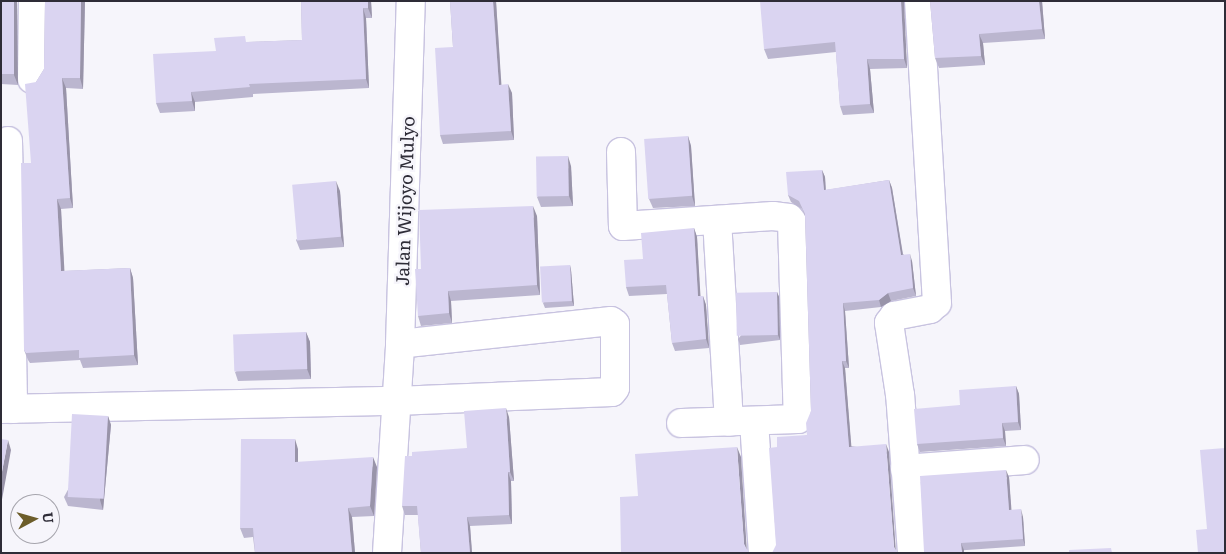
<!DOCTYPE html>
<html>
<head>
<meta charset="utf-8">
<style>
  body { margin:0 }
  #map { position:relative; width:1226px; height:554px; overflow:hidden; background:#f6f5fb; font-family:Literata,serif }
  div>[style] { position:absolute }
  .roads { filter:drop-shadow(1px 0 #c8c3e0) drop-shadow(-1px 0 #c8c3e0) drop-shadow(0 1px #c8c3e0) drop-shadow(0 -1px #c8c3e0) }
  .minor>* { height:28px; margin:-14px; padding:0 14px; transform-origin:14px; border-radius:14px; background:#fff }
  .wall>* { inset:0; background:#bbb6cf }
  .shaded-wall>* { inset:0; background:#9994a9 }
  .building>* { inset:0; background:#dad4f1; transform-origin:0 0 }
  span { translate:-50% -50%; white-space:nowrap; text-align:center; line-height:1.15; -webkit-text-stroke:5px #f6f5fb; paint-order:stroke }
  .street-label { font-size:18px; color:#2e2c37 }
  .frame { position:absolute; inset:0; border:2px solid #2e2c37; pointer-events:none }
  .north { position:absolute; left:10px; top:494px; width:50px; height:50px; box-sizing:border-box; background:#f6f5fb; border:1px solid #a6a5ad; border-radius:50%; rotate:84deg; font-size:14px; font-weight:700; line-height:20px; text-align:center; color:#2e2c37 }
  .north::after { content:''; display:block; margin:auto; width:18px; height:22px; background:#6c5d2a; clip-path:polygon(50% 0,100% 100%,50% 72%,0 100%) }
</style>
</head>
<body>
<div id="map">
  <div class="roads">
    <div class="minor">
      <div style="left:32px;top:79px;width:78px;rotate:-89.3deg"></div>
      <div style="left:8px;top:141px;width:268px;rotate:88.9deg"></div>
      <div style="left:621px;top:152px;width:74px;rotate:88.5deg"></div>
      <div style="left:623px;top:226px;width:150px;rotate:-3.8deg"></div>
      <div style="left:773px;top:216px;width:16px;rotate:7deg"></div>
      <div style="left:789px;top:218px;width:5px;rotate:53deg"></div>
      <div style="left:792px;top:222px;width:197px;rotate:88.3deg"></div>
      <div style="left:798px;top:419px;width:117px;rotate:178deg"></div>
      <div style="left:717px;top:220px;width:202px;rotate:86.6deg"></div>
      <div style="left:1px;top:409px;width:395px;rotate:-1.2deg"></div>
      <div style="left:396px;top:401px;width:216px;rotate:-2.4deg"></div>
      <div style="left:612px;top:392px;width:5px;rotate:-53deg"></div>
      <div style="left:615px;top:388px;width:64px;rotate:-90deg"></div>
      <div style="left:615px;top:324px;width:5px;rotate:-143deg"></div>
      <div style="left:611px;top:321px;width:212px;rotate:173.8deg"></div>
      <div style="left:754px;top:422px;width:131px;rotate:86.1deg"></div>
      <div style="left:905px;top:469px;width:120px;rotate:-4.3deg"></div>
      <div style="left:387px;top:553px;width:209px;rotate:-86.4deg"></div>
      <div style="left:400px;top:344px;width:343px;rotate:-88.2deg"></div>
      <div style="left:912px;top:553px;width:158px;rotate:-94.3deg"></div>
      <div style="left:900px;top:395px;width:73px;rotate:-98.7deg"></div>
      <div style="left:889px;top:323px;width:9px;rotate:-54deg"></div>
      <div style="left:894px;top:316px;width:37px;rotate:-11deg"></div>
      <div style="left:930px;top:309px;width:9px;rotate:-41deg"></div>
      <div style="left:937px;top:303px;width:303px;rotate:-93.4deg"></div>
    </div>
  </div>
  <div class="wall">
    <div style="clip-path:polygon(1px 1px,18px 85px,1px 84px)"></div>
    <div style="clip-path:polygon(45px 1px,85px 1px,83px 89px,66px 88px,73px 208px,61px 209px,64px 271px,130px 268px,133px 278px,138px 365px,83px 368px,80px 360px,30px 363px,28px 360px,24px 350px,31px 163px,36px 82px,44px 69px)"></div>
    <div style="clip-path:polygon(301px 1px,371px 1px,372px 18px,366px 18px,369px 88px,253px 94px,253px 97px,195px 102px,195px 111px,160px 113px,156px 103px,216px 51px,248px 42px,302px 40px)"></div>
    <div style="clip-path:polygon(450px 1px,496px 1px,501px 85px,512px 93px,514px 140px,443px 144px,440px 135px,453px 47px)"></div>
    <div style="clip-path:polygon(930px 1px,1042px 1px,1045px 39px,983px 43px,985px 65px,939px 68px,935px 58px)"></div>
    <div style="clip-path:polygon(903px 2px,907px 68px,870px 69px,874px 113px,843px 115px,840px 106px,836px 52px,768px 59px,764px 49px)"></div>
    <div style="clip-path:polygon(688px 136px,691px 146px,695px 206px,653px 208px,649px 199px)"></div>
    <div style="clip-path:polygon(571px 166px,573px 206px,541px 207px,537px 197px)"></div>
    <div style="clip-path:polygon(822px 170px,825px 177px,826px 190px,889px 180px,892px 188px,903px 254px,912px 261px,916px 296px,891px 301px,881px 307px,845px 311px,849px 368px,845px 368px,851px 446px,889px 452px,776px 545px,777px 447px,807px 435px,811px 411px,805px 216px,802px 209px,791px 202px,788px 195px)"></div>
    <div style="clip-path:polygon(340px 191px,344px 247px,300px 250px,296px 240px)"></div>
    <div style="clip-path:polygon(537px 216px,540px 295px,451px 301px,452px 323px,421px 326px,418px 316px,421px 269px)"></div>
    <div style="clip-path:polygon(694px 228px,697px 237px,700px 296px,703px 296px,706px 305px,709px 348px,675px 351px,672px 343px,667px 294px,629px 296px,626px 287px,643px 259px)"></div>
    <div style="clip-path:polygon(570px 265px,571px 270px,574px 306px,545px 308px,543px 303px)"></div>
    <div style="clip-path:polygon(777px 292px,779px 297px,780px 340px,740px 345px,738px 339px)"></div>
    <div style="clip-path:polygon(306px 332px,310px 342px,311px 379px,238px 381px,235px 372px)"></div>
    <div style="clip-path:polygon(1016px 386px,1019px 394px,1021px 430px,1005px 431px,1006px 446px,920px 452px,917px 444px,960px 405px)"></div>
    <div style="clip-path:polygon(108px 416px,111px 425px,103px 510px,68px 506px,64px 497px)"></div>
    <div style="clip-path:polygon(509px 417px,514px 481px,511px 481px,512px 524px,470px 526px,472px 553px,421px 553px,418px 515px,405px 515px,402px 506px,467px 448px)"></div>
    <div style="clip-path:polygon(298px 449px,298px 462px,377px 467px,374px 516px,352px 517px,355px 553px,255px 553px,253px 537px,244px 538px,240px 528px)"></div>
    <div style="clip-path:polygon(1009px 477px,1011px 510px,1023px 517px,1025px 546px,923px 553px)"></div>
  </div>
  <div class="shaded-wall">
    <div style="clip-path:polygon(14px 1px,17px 1px,18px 85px,14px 75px)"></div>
    <div style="clip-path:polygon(81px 1px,85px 1px,83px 89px,80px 78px)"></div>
    <div style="clip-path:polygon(368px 1px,371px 1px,372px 18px,368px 8px)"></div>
    <div style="clip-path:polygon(493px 1px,496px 1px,502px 94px,499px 85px)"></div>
    <div style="clip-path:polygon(901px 1px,904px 1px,907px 68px,904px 59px)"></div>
    <div style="clip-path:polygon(1039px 1px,1042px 1px,1045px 39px,1042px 29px)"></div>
    <div style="clip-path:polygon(363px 8px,366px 18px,369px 88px,366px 79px)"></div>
    <div style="clip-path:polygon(979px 34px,983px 43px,985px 65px,981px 56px)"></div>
    <div style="clip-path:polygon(867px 59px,870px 69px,874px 113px,870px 104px)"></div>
    <div style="clip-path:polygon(62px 78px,66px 88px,73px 208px,70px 198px)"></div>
    <div style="clip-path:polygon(508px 84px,512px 93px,514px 140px,511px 131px)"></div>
    <div style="clip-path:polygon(191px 92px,195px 102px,195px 111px,192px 101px)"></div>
    <div style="clip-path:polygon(688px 136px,691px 146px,695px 206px,692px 196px)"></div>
    <div style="clip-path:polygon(568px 156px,571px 166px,573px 206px,569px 196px)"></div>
    <div style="clip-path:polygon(822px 170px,825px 177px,826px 198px,824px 190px)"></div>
    <div style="clip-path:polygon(889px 180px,892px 188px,904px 262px,901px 255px)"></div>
    <div style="clip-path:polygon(336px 181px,340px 191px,344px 247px,341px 237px)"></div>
    <div style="clip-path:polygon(57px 199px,61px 209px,65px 281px,61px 271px)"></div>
    <div style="clip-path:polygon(533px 206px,537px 216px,540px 295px,537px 285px)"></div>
    <div style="clip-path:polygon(694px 228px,697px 237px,701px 305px,698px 296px)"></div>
    <div style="clip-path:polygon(910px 254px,912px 261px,916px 296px,913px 288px)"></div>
    <div style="clip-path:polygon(570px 265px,571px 270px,574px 306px,572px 301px)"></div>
    <div style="clip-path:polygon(130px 268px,133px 278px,138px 365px,134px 355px)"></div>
    <div style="clip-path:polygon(448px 291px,451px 301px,452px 323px,449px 313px)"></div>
    <div style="clip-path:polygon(777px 292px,779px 297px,780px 340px,778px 335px)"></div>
    <div style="clip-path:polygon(888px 293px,891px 301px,881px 307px,879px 300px)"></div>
    <div style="clip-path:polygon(703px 296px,706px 305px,709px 348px,706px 339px)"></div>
    <div style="clip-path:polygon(843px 303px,845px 311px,849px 368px,846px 361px)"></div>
    <div style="clip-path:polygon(306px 332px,310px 342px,311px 379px,307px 369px)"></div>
    <div style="clip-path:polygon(842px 361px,845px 368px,852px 454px,849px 447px)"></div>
    <div style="clip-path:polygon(1016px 386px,1019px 394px,1021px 430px,1018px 422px)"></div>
    <div style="clip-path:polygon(506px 408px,509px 417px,514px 481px,510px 472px)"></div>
    <div style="clip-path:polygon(108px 416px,111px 425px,103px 510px,100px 500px)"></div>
    <div style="clip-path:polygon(1002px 423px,1005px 431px,1006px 446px,1003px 438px)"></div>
    <div style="clip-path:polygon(295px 439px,298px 449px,298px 472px,295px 462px)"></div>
    <div style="clip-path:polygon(8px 440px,11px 450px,1px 505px,1px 477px)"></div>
    <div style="clip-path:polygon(886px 444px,889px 452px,896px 553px,894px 547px)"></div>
    <div style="clip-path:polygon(737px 447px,741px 457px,747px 553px,744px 544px)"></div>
    <div style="clip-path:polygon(373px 457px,377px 467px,374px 516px,370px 506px)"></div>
    <div style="clip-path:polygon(1006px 470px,1009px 477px,1012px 517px,1009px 510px)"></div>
    <div style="clip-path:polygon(508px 472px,511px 481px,512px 524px,509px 515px)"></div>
    <div style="clip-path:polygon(348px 508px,352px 517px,355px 553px,352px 553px)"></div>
    <div style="clip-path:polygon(1021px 509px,1023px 517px,1025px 546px,1023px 539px)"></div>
    <div style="clip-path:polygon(467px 517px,470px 526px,472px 553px,470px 553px)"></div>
    <div style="clip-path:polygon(961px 543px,964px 550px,964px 553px,962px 553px)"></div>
  </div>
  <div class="building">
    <div style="left:1px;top:1px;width:13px;height:73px"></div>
    <div style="clip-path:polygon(45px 1px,81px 1px,80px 78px,62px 78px,70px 198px,57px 199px,61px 271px,130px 268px,134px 355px,79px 358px,79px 350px,26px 353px,24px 350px,21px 163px,31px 163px,25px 84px,36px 82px,44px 69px)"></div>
    <div style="clip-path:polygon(301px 1px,368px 1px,368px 8px,363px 8px,366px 79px,249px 84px,250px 87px,191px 92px,192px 101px,156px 103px,153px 54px,216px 51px,214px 38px,245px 36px,246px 42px,302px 40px)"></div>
    <div style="clip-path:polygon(450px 1px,493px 1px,499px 85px,508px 84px,511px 131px,440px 135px,435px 48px,453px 47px)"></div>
    <div style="clip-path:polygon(760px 1px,901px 1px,904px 59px,867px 59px,870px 104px,840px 106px,835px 42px,764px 49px)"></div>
    <div style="clip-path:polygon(930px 1px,1039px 1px,1042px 29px,979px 34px,981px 56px,935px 58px)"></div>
    <div style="left:688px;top:136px;width:60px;height:44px;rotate:86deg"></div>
    <div style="left:568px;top:156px;width:40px;height:32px;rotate:89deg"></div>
    <div style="clip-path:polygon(822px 170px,824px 190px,889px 180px,901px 255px,910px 254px,913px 288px,888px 293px,879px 300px,843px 303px,846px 361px,842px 361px,849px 447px,886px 444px,894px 547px,898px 553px,772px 553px,776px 545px,769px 448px,777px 447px,777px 437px,807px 435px,806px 423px,811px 411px,805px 214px,799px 201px,788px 195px,786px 172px)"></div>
    <div style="left:336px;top:181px;width:56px;height:44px;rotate:85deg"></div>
    <div style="clip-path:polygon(533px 206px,537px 285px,448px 291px,449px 313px,418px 316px,415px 269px,421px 269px,419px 210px)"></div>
    <div style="clip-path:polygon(694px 228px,698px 296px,703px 296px,706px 339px,672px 343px,666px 285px,626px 287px,624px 260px,643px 259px,641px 233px)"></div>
    <div style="left:570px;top:265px;width:36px;height:30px;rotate:87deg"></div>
    <div style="left:777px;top:292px;width:43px;height:41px;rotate:89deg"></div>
    <div style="left:306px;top:332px;width:37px;height:73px;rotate:88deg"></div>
    <div style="clip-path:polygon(1016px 386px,1018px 422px,1002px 423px,1003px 438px,917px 444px,914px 409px,960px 405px,959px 390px)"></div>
    <div style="clip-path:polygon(506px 408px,510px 472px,508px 472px,509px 515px,467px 517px,470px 553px,421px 553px,417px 506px,402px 506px,405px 456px,412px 456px,412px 452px,467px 448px,464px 411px)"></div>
    <div style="left:72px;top:414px;width:36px;height:83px;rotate:3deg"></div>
    <div style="clip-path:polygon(1px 439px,8px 440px,1px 477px)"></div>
    <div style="clip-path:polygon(241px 439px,295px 439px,295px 462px,373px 457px,370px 506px,348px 508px,352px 553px,255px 553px,253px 528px,240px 528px)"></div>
    <div style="clip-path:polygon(737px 447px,744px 544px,749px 553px,621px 553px,620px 497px,638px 496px,635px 454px)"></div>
    <div style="clip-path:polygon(1225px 448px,1225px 553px,1198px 553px,1196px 530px,1207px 529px,1200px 450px)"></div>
    <div style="clip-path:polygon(1006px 470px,1009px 510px,1021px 509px,1023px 539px,961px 543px,962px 553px,923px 553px,924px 552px,920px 476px)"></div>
    <div style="clip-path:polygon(1111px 548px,1112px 553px,1069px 553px,1069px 550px)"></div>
  </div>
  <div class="street-label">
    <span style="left:405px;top:201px;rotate:-88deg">Jalan Wijoyo Mulyo</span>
  </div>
  <div class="frame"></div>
  <div class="north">U</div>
</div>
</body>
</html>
